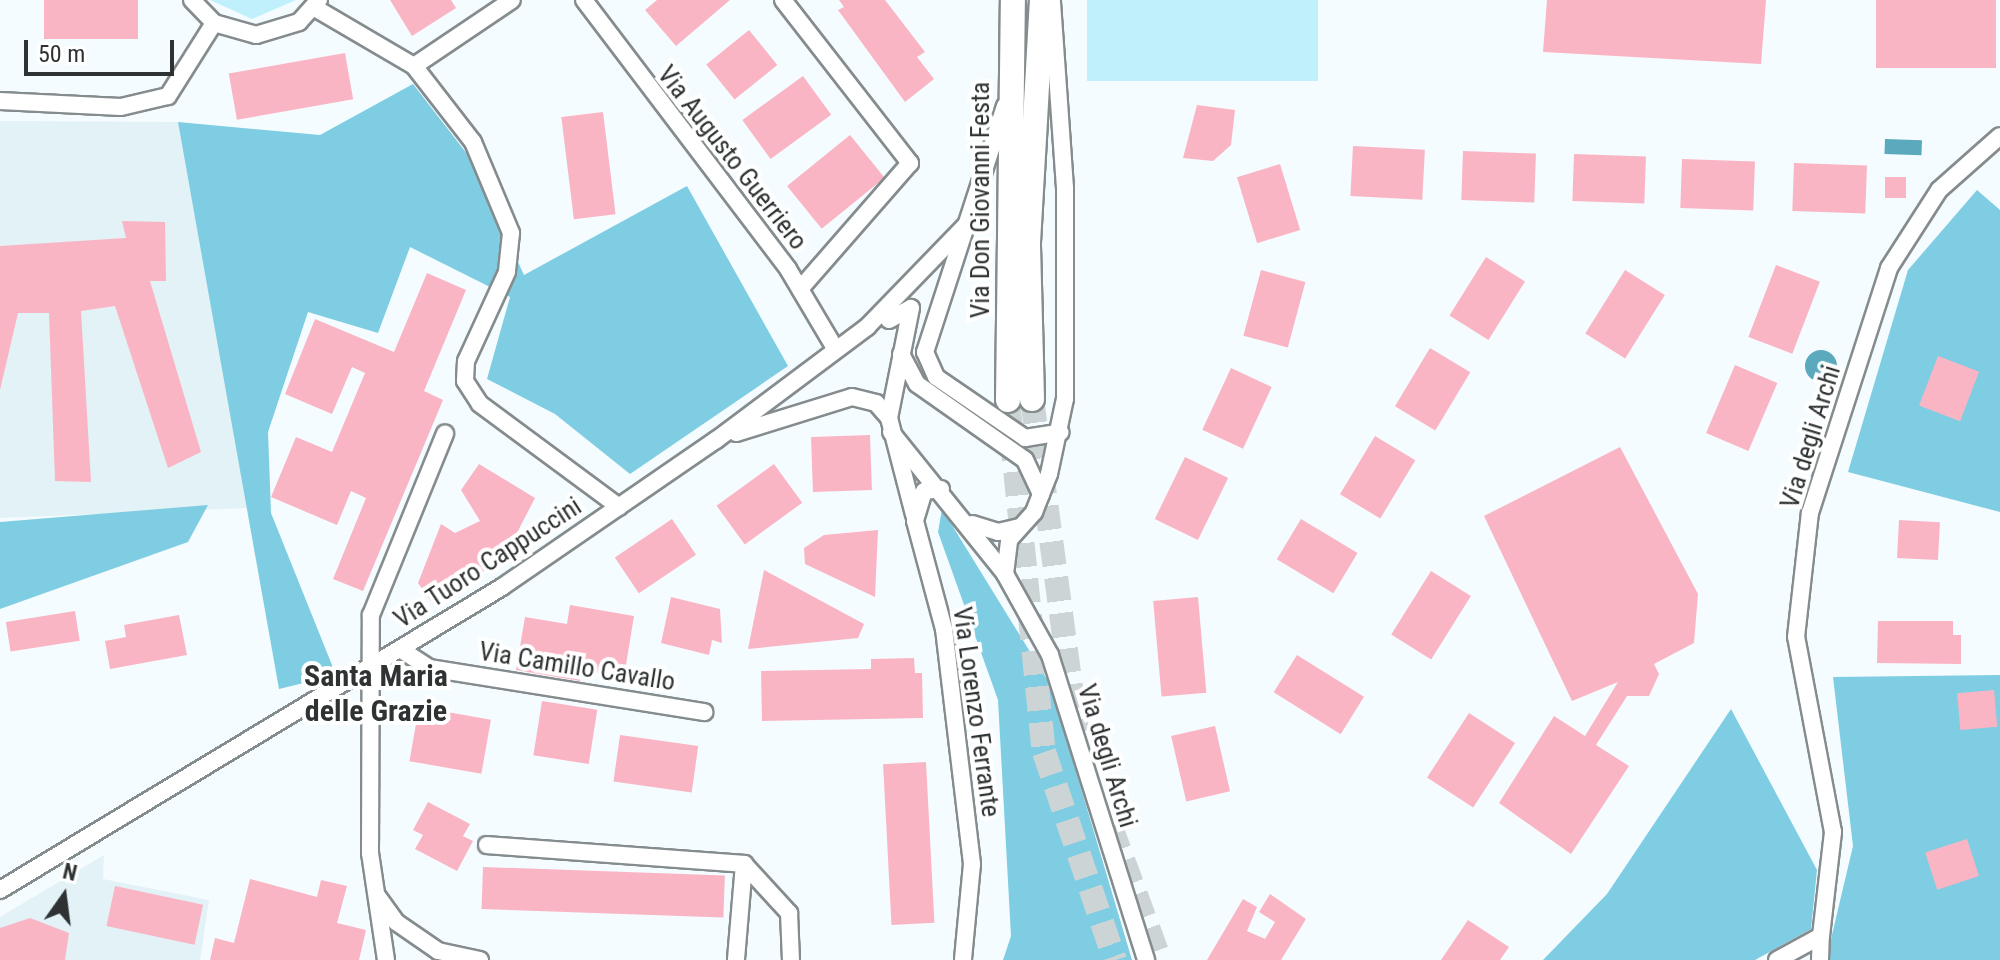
<!DOCTYPE html>
<style>
body{margin:0}
#map{position:relative;width:2000px;height:960px;overflow:hidden;background:#f5fcff;font-family:"Roboto Condensed",sans-serif}
div>[style]{position:absolute}
[style*='--x']{left:calc(var(--x)*1px);top:calc(var(--y)*1px);width:calc(var(--w)*1px);rotate:calc(var(--a)*1deg)}
.built>*{inset:0;background:#e2f2f7}
.green>*{inset:0;background:#c1f0fd;transform-origin:0 0}
.forest>*{inset:0;background:#7fcde2}
.water>*{inset:0;background:#5aa9bd;transform-origin:0 0}
.round{border-radius:50%}
.building>*{inset:0;background:#fab5c4;transform-origin:0 0}
.secondary-tunnel>*{height:24px;margin-top:-12px;transform-origin:0;background:repeating-linear-gradient(90deg,#cdd4d6 0 24px,transparent 0 36px)}
.roads{filter:drop-shadow(2px 0 #858c8e) drop-shadow(-2px 0 #858c8e) drop-shadow(0 2px #858c8e) drop-shadow(0 -2px #858c8e)}
.street>*{height:16px;margin:-8px;padding:0 8px;transform-origin:8px;border-radius:8px;background:#fff}
.secondary>*{height:24px;margin:-12px;padding:0 12px;transform-origin:12px;border-radius:12px;background:#fff}
span{translate:-50% -50%;white-space:nowrap;text-align:center;line-height:1.15;-webkit-text-stroke:8px #fff;paint-order:stroke}
.street-label{font-size:26px;color:#2f3233}
.quarter-label{font-size:30px;color:#2f3233;font-weight:700}
.north{position:absolute;left:24px;top:856px;width:80px;height:80px;-webkit-text-stroke:6px #fff;paint-order:stroke;rotate:14deg;font-size:22px;font-weight:700;line-height:32px;text-align:center;color:#2f3233}
.north::after{content:'';display:block;margin:auto;width:28px;height:36px;background:#2f3233;clip-path:polygon(50% 0,100% 100%,50% 72%,0 100%)}
.scale{position:absolute;left:24px;top:40px;width:150px;height:36px;box-sizing:border-box;border:4px solid #2f3233;border-top:0;padding-left:10px;font-size:24px;line-height:28px;white-space:nowrap;color:#2f3233;-webkit-text-stroke:6px #fff;paint-order:stroke}
</style>
<div id="map">
<div class="built">
<i style="clip-path:polygon(0 121px,178px 122px,249px 508px,0 518px)"></i>
<i style="clip-path:polygon(104px 855px,103px 879px,209px 900px,200px 960px,0 960px,0 917px)"></i>
</div>
<div class="green">
<i style="clip-path:polygon(210px 0,296px 0,252px 19px)"></i>
<i style="left:1087px;top:0;width:231px;height:81px"></i>
</div>
<div class="forest">
<i style="clip-path:polygon(413px 84px,471px 159px,524px 275px,687px 186px,788px 366px,630px 474px,555px 414px,487px 379px,510px 297px,410px 247px,378px 333px,308px 312px,268px 432px,271px 513px,336px 675px,279px 689px,178px 122px,320px 135px)"></i>
<i style="clip-path:polygon(1977px 190px,2000px 210px,2000px 512px,1848px 472px,1908px 270px)"></i>
<i style="clip-path:polygon(208px 505px,188px 542px,0 609px,0 522px)"></i>
<i style="clip-path:polygon(942px 509px,1050px 684px,1132px 960px,1003px 960px,1011px 936px,998px 700px,938px 532px)"></i>
<i style="clip-path:polygon(2000px 675px,2000px 960px,1826px 960px,1853px 846px,1833px 677px)"></i>
<i style="clip-path:polygon(1731px 709px,1817px 870px,1811px 929px,1755px 960px,1543px 960px,1607px 894px)"></i>
</div>
<div class="water">
<i style="left:1885px;top:139px;width:37px;height:15px;rotate:2deg"></i>
<i class="round" style="left:1805px;top:350px;width:32px;height:32px"></i>
</div>
<div class="building">
<i style="left:44px;top:0;width:94px;height:39px"></i>
<i style="clip-path:polygon(390px 0,451px 0,456px 8px,412px 36px)"></i>
<i style="clip-path:polygon(657px 0,730px 0,676px 46px,645px 10px)"></i>
<i style="clip-path:polygon(839px 0,885px 0,925px 52px,917px 57px,934px 79px,905px 102px,838px 10px,844px 7px)"></i>
<i style="clip-path:polygon(1547px 0,1766px 0,1761px 64px,1543px 52px)"></i>
<i style="left:1876px;top:0;width:120px;height:68px"></i>
<i style="left:749px;top:30px;width:45px;height:55px;rotate:51deg"></i>
<i style="left:345px;top:53px;width:47px;height:118px;rotate:80deg"></i>
<i style="left:803px;top:76px;width:48px;height:75px;rotate:54deg"></i>
<i style="clip-path:polygon(1197px 105px,1235px 110px,1231px 145px,1213px 161px,1183px 158px)"></i>
<i style="left:603px;top:112px;width:103px;height:42px;rotate:83deg"></i>
<i style="left:850px;top:135px;width:55px;height:81px;rotate:51deg"></i>
<i style="left:1353px;top:146px;width:72px;height:50px;rotate:3deg"></i>
<i style="left:1463px;top:151px;width:73px;height:49px;rotate:2deg"></i>
<i style="left:1574px;top:154px;width:72px;height:47px;rotate:2deg"></i>
<i style="left:1682px;top:159px;width:73px;height:49px;rotate:2deg"></i>
<i style="left:1794px;top:163px;width:73px;height:48px;rotate:2deg"></i>
<i style="left:1280px;top:164px;width:69px;height:45px;rotate:73deg"></i>
<i style="left:1885px;top:177px;width:21px;height:21px"></i>
<i style="clip-path:polygon(122px 221px,165px 222px,166px 281px,150px 281px,201px 452px,168px 468px,115px 306px,81px 311px,91px 482px,55px 481px,49px 313px,18px 313px,0 390px,0 246px,126px 238px)"></i>
<i style="left:1486px;top:257px;width:46px;height:69px;rotate:32deg"></i>
<i style="left:1776px;top:265px;width:47px;height:77px;rotate:21deg"></i>
<i style="left:1261px;top:270px;width:46px;height:68px;rotate:15deg"></i>
<i style="left:1625px;top:270px;width:47px;height:75px;rotate:32deg"></i>
<i style="clip-path:polygon(427px 273px,466px 290px,424px 391px,443px 400px,363px 591px,333px 579px,366px 498px,351px 491px,337px 525px,271px 497px,296px 437px,332px 452px,365px 373px,352px 367px,332px 414px,285px 394px,315px 319px,394px 352px)"></i>
<i style="left:1430px;top:348px;width:47px;height:68px;rotate:31deg"></i>
<i style="left:1938px;top:356px;width:44px;height:53px;rotate:21deg"></i>
<i style="left:1735px;top:365px;width:46px;height:74px;rotate:23deg"></i>
<i style="left:1231px;top:368px;width:45px;height:68px;rotate:25deg"></i>
<i style="left:870px;top:435px;width:55px;height:59px;rotate:88deg"></i>
<i style="left:1375px;top:436px;width:47px;height:68px;rotate:31deg"></i>
<i style="clip-path:polygon(1620px 447px,1698px 594px,1694px 643px,1654px 664px,1659px 674px,1649px 696px,1627px 696px,1596px 745px,1629px 766px,1571px 854px,1499px 803px,1554px 716px,1585px 736px,1618px 682px,1572px 701px,1484px 516px)"></i>
<i style="left:1185px;top:457px;width:48px;height:69px;rotate:26deg"></i>
<i style="clip-path:polygon(479px 464px,535px 498px,504px 558px,433px 604px,418px 583px,441px 524px,455px 533px,480px 521px,461px 490px)"></i>
<i style="left:774px;top:464px;width:48px;height:71px;rotate:54deg"></i>
<i style="left:672px;top:519px;width:43px;height:69px;rotate:56deg"></i>
<i style="left:1301px;top:519px;width:66px;height:47px;rotate:31deg"></i>
<i style="left:1899px;top:520px;width:41px;height:38px;rotate:3deg"></i>
<i style="clip-path:polygon(878px 530px,875px 597px,805px 564px,804px 548px,824px 535px)"></i>
<i style="clip-path:polygon(764px 570px,864px 624px,858px 638px,748px 649px)"></i>
<i style="left:1431px;top:571px;width:47px;height:75px;rotate:32deg"></i>
<i style="clip-path:polygon(671px 597px,720px 609px,722px 643px,712px 640px,709px 655px,661px 643px)"></i>
<i style="left:1198px;top:597px;width:96px;height:45px;rotate:85deg"></i>
<i style="clip-path:polygon(570px 605px,634px 616px,624px 677px,582px 670px,580px 681px,516px 670px,525px 617px,567px 624px)"></i>
<i style="left:75px;top:611px;width:30px;height:70px;rotate:81deg"></i>
<i style="clip-path:polygon(179px 615px,187px 655px,110px 669px,105px 641px,126px 637px,124px 625px)"></i>
<i style="clip-path:polygon(1878px 621px,1953px 621px,1953px 635px,1961px 635px,1961px 664px,1877px 663px)"></i>
<i style="left:1297px;top:655px;width:79px;height:44px;rotate:32deg"></i>
<i style="clip-path:polygon(914px 658px,915px 673px,922px 673px,923px 718px,762px 721px,761px 671px,871px 669px,871px 659px)"></i>
<i style="left:1994px;top:690px;width:37px;height:37px;rotate:85deg"></i>
<i style="left:542px;top:701px;width:56px;height:55px;rotate:9deg"></i>
<i style="left:419px;top:707px;width:73px;height:55px;rotate:10deg"></i>
<i style="left:1469px;top:713px;width:55px;height:77px;rotate:33deg"></i>
<i style="left:1215px;top:726px;width:67px;height:45px;rotate:77deg"></i>
<i style="left:620px;top:735px;width:79px;height:47px;rotate:8deg"></i>
<i style="left:926px;top:762px;width:161px;height:43px;rotate:87deg"></i>
<i style="clip-path:polygon(428px 802px,470px 824px,463px 836px,473px 841px,457px 871px,415px 849px,423px 835px,413px 830px)"></i>
<i style="left:1967px;top:839px;width:39px;height:44px;rotate:72deg"></i>
<i style="left:483px;top:867px;width:242px;height:42px;rotate:2deg"></i>
<i style="clip-path:polygon(250px 879px,317px 897px,321px 880px,347px 886px,337px 923px,366px 930px,359px 960px,210px 960px,215px 938px,234px 943px)"></i>
<i style="left:115px;top:886px;width:90px;height:41px;rotate:12deg"></i>
<i style="clip-path:polygon(1270px 894px,1306px 919px,1281px 960px,1207px 960px,1243px 899px,1257px 907px,1247px 931px,1265px 939px,1275px 922px,1259px 912px)"></i>
<i style="clip-path:polygon(30px 918px,69px 933px,65px 960px,0 960px,0 928px)"></i>
<i style="clip-path:polygon(1468px 920px,1509px 947px,1500px 960px,1441px 960px)"></i>
</div>
<div class="secondary-tunnel">
<i style="--x:1032;--y:399;--w:336;--a:82.3"></i>
<i style="--x:1008;--y:400;--w:354;--a:84.2"></i>
<i style="--x:1044;--y:752;--w:220;--a:71.2"></i>
<i style="--x:1111;--y:827;--w:142;--a:69.8"></i>
</div>
<div class="roads">
<div class="street">
<i style="--x:192;--y:0;--w:32;--a:46"></i>
<i style="--x:214;--y:23;--w:44;--a:15.9"></i>
<i style="--x:256;--y:35;--w:45;--a:-16.8"></i>
<i style="--x:299;--y:22;--w:30;--a:-48"></i>
<i style="--x:584;--y:0;--w:338;--a:52.8"></i>
<i style="--x:788;--y:269;--w:94;--a:59.3"></i>
<i style="--x:783;--y:0;--w:207;--a:52.1"></i>
<i style="--x:910;--y:163;--w:167;--a:131.1"></i>
<i style="--x:315;--y:8;--w:115;--a:30.4"></i>
<i style="--x:414;--y:66;--w:118;--a:-34"></i>
<i style="--x:414;--y:66;--w:96;--a:52.2"></i>
<i style="--x:473;--y:142;--w:99;--a:67.3"></i>
<i style="--x:511;--y:233;--w:39;--a:96"></i>
<i style="--x:507;--y:272;--w:98;--a:114.7"></i>
<i style="--x:466;--y:361;--w:20;--a:93"></i>
<i style="--x:465;--y:381;--w:27;--a:57"></i>
<i style="--x:480;--y:404;--w:173;--a:36.5"></i>
<i style="--x:0;--y:101;--w:121;--a:2.8"></i>
<i style="--x:121;--y:107;--w:48;--a:-13.2"></i>
<i style="--x:168;--y:96;--w:86;--a:-57.8"></i>
<i style="--x:1005;--y:106;--w:259;--a:108"></i>
<i style="--x:925;--y:352;--w:27;--a:66"></i>
<i style="--x:936;--y:377;--w:108;--a:34.4"></i>
<i style="--x:1025;--y:438;--w:36;--a:-9"></i>
<i style="--x:889;--y:320;--w:25;--a:-29"></i>
<i style="--x:911;--y:308;--w:112;--a:101.3"></i>
<i style="--x:889;--y:418;--w:100;--a:75.5"></i>
<i style="--x:901;--y:354;--w:34;--a:62"></i>
<i style="--x:917;--y:384;--w:132;--a:35.1"></i>
<i style="--x:1025;--y:460;--w:38;--a:65"></i>
<i style="--x:891;--y:432;--w:182;--a:51.2"></i>
<i style="--x:1005;--y:574;--w:34;--a:-83"></i>
<i style="--x:1009;--y:540;--w:38;--a:-48"></i>
<i style="--x:1034;--y:512;--w:41;--a:-68.5"></i>
<i style="--x:1049;--y:474;--w:77;--a:-78"></i>
<i style="--x:1065;--y:399;--w:211;--a:-90"></i>
<i style="--x:1065;--y:188;--w:188;--a:-94"></i>
<i style="--x:736;--y:433;--w:121;--a:-17.2"></i>
<i style="--x:852;--y:397;--w:25;--a:14"></i>
<i style="--x:876;--y:403;--w:20;--a:49"></i>
<i style="--x:941;--y:489;--w:17;--a:173"></i>
<i style="--x:924;--y:491;--w:31;--a:107"></i>
<i style="--x:915;--y:521;--w:112;--a:75"></i>
<i style="--x:944;--y:629;--w:237;--a:83.2"></i>
<i style="--x:972;--y:864;--w:96;--a:95.4"></i>
<i style="--x:972;--y:524;--w:27;--a:17"></i>
<i style="--x:998;--y:532;--w:22;--a:-13"></i>
<i style="--x:1005;--y:574;--w:93;--a:60.9"></i>
<i style="--x:1050;--y:655;--w:320;--a:72.5"></i>
<i style="--x:400;--y:649;--w:35;--a:33"></i>
<i style="--x:429;--y:668;--w:279;--a:9.1"></i>
<i style="--x:487;--y:845;--w:258;--a:4.2"></i>
<i style="--x:744;--y:864;--w:96;--a:94.8"></i>
<i style="--x:744;--y:864;--w:67;--a:47.4"></i>
<i style="--x:789;--y:913;--w:47;--a:87.6"></i>
<i style="--x:0;--y:890;--w:586;--a:-31.11"></i>
<i style="--x:502;--y:587;--w:260;--a:-34.5"></i>
<i style="--x:716;--y:440;--w:189;--a:-36.8"></i>
<i style="--x:867;--y:327;--w:141;--a:-45.9"></i>
<i style="--x:378;--y:897;--w:31;--a:54"></i>
<i style="--x:396;--y:922;--w:51;--a:34.6"></i>
<i style="--x:438;--y:951;--w:43;--a:12.1"></i>
<i style="--x:386;--y:960;--w:108;--a:-98.5"></i>
<i style="--x:370;--y:853;--w:238;--a:-89.8"></i>
<i style="--x:371;--y:615;--w:196;--a:-67.8"></i>
<i style="--x:1777;--y:960;--w:50;--a:-28.6"></i>
<i style="--x:1821;--y:936;--w:105;--a:-83.4"></i>
<i style="--x:1833;--y:832;--w:198;--a:-100.7"></i>
<i style="--x:1796;--y:637;--w:125;--a:-83.6"></i>
<i style="--x:1810;--y:513;--w:257;--a:-72.1"></i>
<i style="--x:1889;--y:268;--w:93;--a:-57.3"></i>
<i style="--x:1939;--y:190;--w:81;--a:-41.5"></i>
<i style="--x:1820;--y:960;--w:24;--a:-88"></i>
</div>
<div class="secondary">
<i style="--x:1032;--y:399;--w:157;--a:-91.5"></i>
<i style="--x:1028;--y:242;--w:242;--a:-86.7"></i>
<i style="--x:1008;--y:400;--w:400;--a:-89.3"></i>
</div>
</div>
<div class="street-label">
<span style="left:732px;top:158px;rotate:52deg">Via Augusto Guerriero</span>
<span style="left:981px;top:200px;rotate:-90deg">Via Don Giovanni Festa</span>
<span style="left:1811px;top:437px;rotate:-73deg">Via degli Archi</span>
<span style="left:488px;top:563px;rotate:-33deg">Via Tuoro Cappuccini</span>
<span style="left:577px;top:667px;rotate:9deg">Via Camillo Cavallo</span>
<span style="left:976px;top:712px;rotate:82deg">Via Lorenzo Ferrante</span>
<span style="left:1107px;top:756px;rotate:73deg">Via degli Archi</span>
</div>
<div class="quarter-label">
<span style="left:376px;top:693px">Santa Maria<br>delle Grazie</span>
</div>
<div class="north">N</div>
<div class="scale">50 m</div>
</div>
